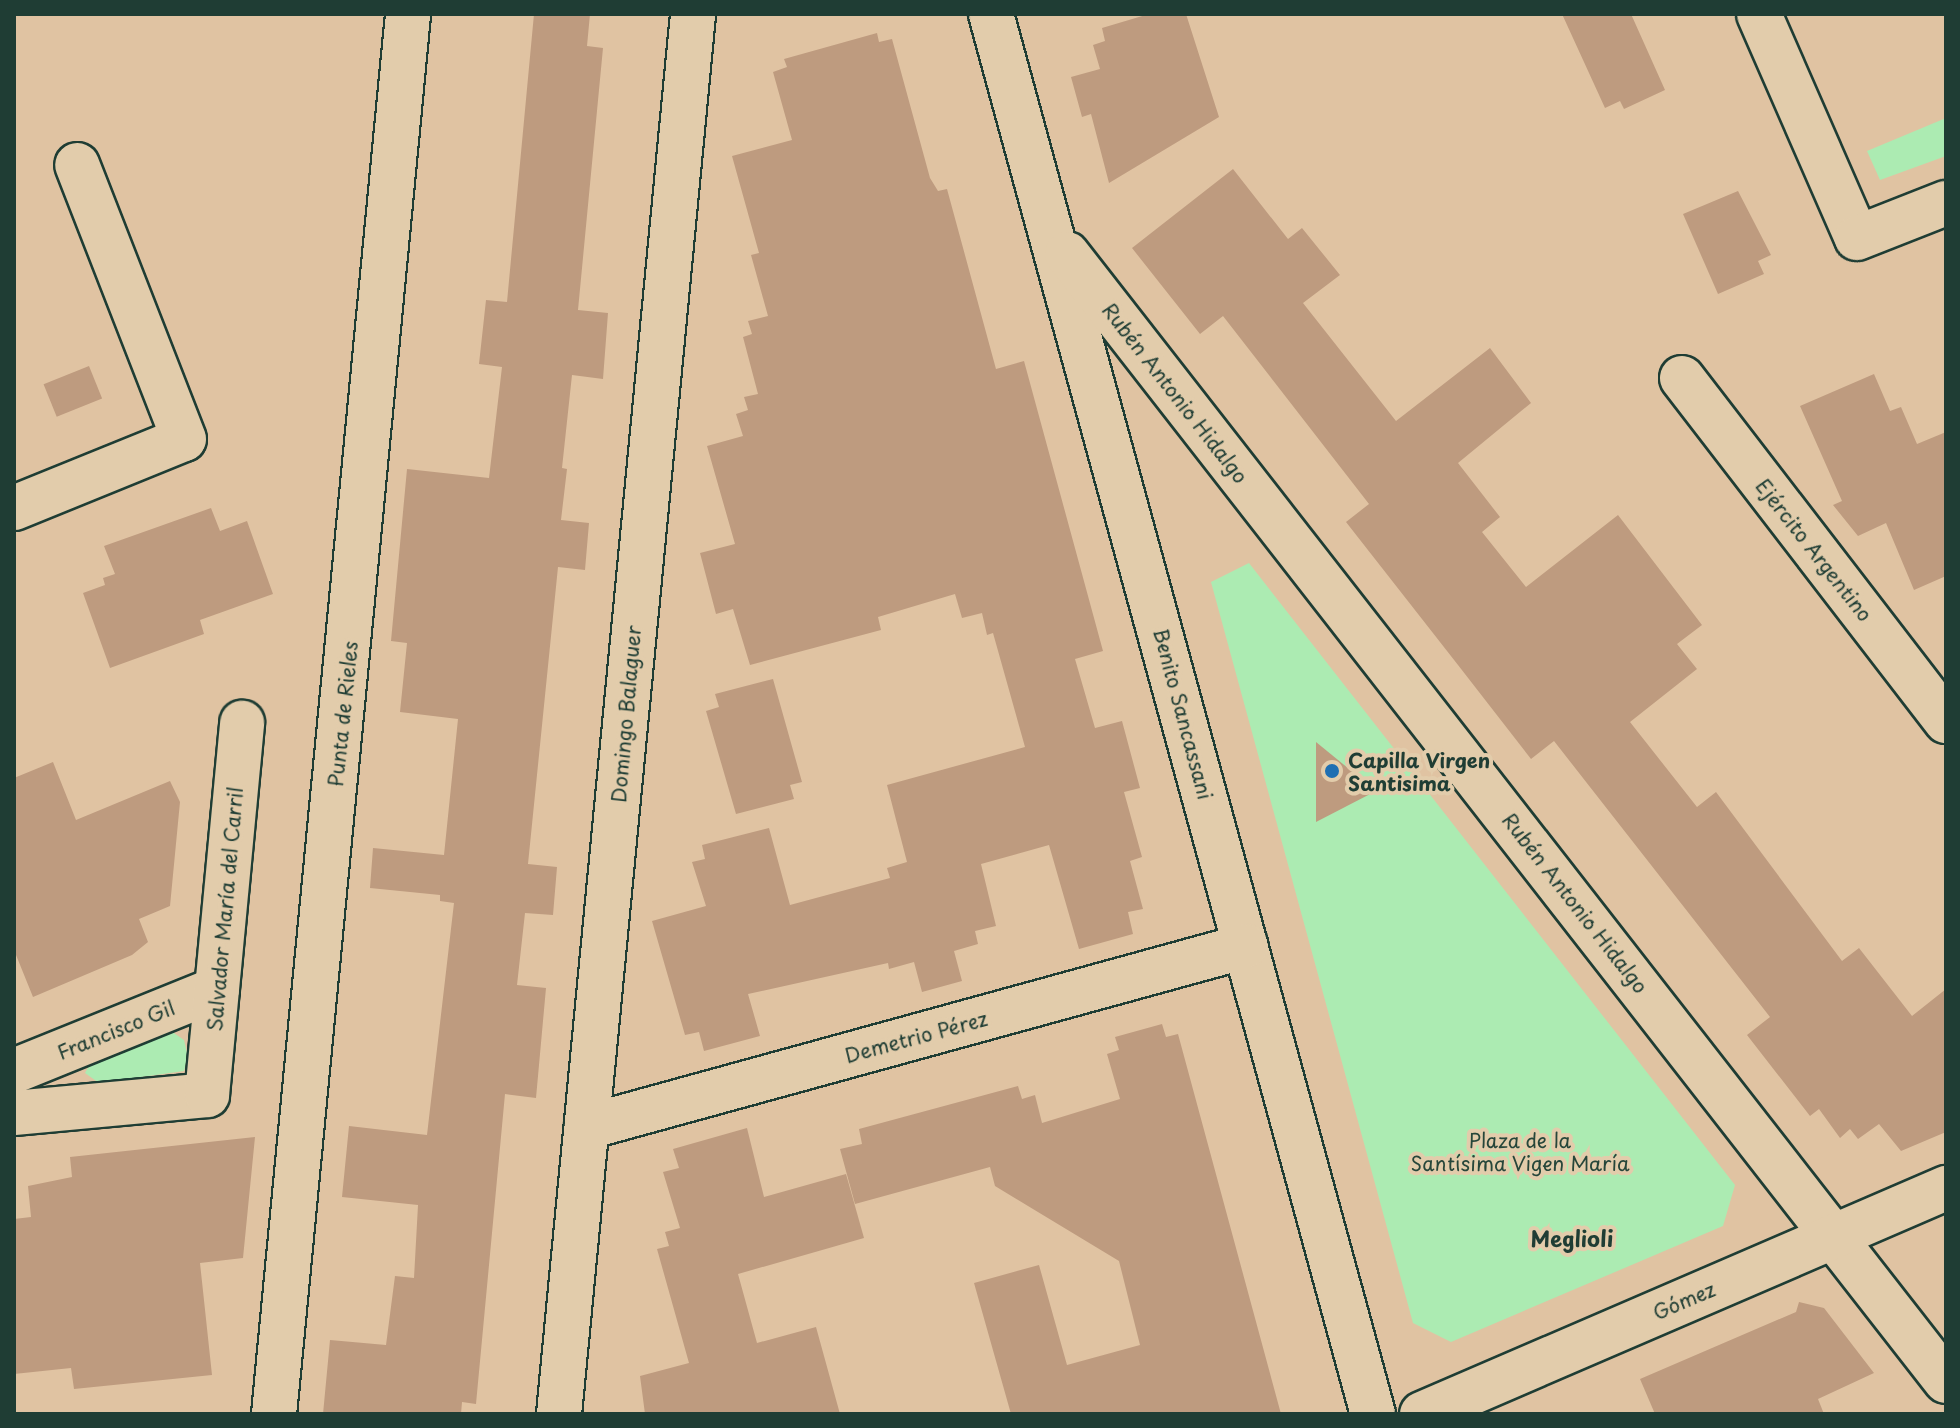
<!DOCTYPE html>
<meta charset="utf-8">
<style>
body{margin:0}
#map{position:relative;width:1960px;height:1428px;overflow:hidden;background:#e0c3a2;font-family:"Playpen Sans",sans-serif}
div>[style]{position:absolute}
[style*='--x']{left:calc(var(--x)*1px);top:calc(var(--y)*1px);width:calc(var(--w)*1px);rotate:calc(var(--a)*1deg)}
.green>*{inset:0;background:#acebb2}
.building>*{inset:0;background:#be9b7f;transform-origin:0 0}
.roads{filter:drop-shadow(2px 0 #1f3d34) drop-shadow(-2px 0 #1f3d34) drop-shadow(0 2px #1f3d34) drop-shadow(0 -2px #1f3d34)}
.minor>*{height:44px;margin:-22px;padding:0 22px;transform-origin:22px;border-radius:22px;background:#e2ccab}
.dots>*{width:22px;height:22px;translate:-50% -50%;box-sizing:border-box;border:4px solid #e2ccab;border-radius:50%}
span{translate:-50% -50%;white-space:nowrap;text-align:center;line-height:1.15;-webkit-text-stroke:8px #e2ccab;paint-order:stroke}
.street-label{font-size:20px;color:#1f3d34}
.poi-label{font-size:20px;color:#1f3d34;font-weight:700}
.left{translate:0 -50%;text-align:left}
.park-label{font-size:20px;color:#26463a}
.neighbourhood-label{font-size:22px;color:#1f3d34;font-weight:700}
.frame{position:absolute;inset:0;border:16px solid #1f3d34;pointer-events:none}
</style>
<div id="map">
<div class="green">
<i style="clip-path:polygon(1946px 118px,1946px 156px,1880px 180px,1867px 151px)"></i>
<i style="clip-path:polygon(1249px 563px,1735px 1185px,1723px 1226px,1451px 1342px,1413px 1323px,1211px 582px)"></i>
<i style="clip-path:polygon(171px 1031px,184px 1040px,188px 1057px,184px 1071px,99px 1083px,85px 1073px,91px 1062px)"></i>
</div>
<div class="building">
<i style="clip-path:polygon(534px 14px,590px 14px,587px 46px,603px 48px,578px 310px,608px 313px,603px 379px,572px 375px,562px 468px,567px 469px,561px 520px,589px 523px,585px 570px,558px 567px,528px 864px,557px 867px,553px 915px,525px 913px,517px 985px,546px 988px,536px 1098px,505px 1094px,476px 1404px,462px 1402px,461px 1414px,323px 1414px,330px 1340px,386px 1345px,395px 1276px,414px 1278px,418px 1205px,342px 1197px,349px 1126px,427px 1135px,454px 903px,440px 901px,440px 895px,370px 888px,373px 848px,444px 855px,458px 719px,400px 712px,407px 643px,391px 641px,407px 469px,489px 478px,502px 367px,479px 364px,486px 300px,507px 302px)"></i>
<i style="clip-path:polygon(1149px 14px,1186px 14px,1219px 117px,1109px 183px,1091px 114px,1082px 117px,1071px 77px,1100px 69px,1093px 45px,1105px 41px,1102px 28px)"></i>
<i style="clip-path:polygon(1562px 14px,1631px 14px,1665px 90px,1624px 109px,1620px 101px,1605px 108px)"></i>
<i style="clip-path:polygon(877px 33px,879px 42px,892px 39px,930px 178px,938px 191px,947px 189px,996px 369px,1024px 361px,1103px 651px,1075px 659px,1095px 728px,1122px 721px,1140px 788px,1124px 792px,1142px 857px,1130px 861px,1143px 909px,1128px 912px,1133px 934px,1079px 949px,1049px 845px,981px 864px,996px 926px,975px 931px,978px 944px,954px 951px,962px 981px,922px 992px,914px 962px,889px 969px,888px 963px,748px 994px,760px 1036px,704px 1051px,699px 1032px,685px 1035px,652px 921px,706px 906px,692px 862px,705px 859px,702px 845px,769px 828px,790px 905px,890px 878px,887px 868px,907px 862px,887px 785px,1025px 747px,993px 633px,987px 635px,982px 613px,962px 618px,955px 594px,878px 617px,881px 630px,750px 665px,733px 609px,716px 614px,700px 553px,735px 544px,707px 446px,743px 436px,736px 414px,748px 410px,744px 397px,758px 394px,743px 337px,752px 334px,748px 321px,768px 316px,751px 255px,759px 253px,732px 156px,792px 140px,773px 72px,787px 67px,784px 59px)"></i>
<i style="clip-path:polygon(1233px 169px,1288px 239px,1302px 228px,1340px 275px,1303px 303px,1396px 421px,1490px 348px,1531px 403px,1458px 463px,1500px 517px,1482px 532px,1526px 587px,1618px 515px,1702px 625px,1677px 644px,1697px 669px,1630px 722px,1697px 807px,1716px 792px,1842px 961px,1859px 948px,1912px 1016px,1946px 989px,1946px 1132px,1901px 1151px,1879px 1124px,1858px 1139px,1850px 1129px,1840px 1138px,1819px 1109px,1810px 1116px,1747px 1035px,1770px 1017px,1554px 741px,1531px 759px,1458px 665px,1346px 522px,1369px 504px,1223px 316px,1200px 334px,1132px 248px)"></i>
<i style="clip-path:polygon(1738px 191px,1771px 255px,1758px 261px,1764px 274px,1718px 294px,1683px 214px)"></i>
<i style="left:89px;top:366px;width:35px;height:49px;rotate:68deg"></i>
<i style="clip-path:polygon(1874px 374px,1890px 411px,1901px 407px,1917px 444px,1946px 432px,1946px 576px,1914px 590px,1886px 523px,1858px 536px,1833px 505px,1842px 501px,1800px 406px)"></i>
<i style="clip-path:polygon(211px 508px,220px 531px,247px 521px,273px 594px,200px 620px,204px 634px,110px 668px,83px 593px,105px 585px,103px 578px,115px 574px,104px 546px)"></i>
<i style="clip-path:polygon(773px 679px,802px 782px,790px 785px,794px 799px,736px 814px,706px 711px,719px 707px,715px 694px)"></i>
<i style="clip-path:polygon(1316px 742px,1376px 791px,1316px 822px)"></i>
<i style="clip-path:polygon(53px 762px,76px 820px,170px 781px,180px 802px,170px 906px,139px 919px,148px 942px,132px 955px,33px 997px,14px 950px,14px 778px)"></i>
<i style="clip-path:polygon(1162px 1024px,1166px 1037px,1178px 1034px,1281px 1414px,1011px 1414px,974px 1283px,1039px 1265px,1067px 1365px,1140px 1345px,1119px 1261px,995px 1186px,990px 1167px,855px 1204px,840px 1149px,862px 1144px,859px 1129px,1018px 1086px,1022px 1099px,1035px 1095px,1042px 1123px,1120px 1099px,1107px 1054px,1119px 1050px,1115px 1037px)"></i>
<i style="clip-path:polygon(747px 1128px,764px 1197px,846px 1174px,864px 1238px,738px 1274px,757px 1343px,816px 1327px,840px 1414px,645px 1414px,640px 1376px,689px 1363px,657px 1249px,669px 1246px,665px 1232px,680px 1228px,663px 1172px,679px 1168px,673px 1149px)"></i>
<i style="clip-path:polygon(255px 1137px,243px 1258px,200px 1263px,212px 1375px,74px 1389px,71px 1368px,14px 1374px,14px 1219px,31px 1217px,28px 1186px,72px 1177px,70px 1157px)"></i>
<i style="clip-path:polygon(1799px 1302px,1824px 1308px,1874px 1373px,1818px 1399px,1824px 1414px,1655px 1414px,1640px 1379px,1796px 1312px)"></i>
</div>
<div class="roads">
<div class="minor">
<i style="--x:991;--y:14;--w:1451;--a:74.74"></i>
<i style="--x:1759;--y:14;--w:244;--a:66.4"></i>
<i style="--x:1857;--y:238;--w:96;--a:-21.5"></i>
<i style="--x:1067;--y:254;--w:1429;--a:52.05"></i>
<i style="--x:1682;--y:378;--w:433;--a:52.4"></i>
<i style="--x:14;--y:508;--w:183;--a:-22.1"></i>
<i style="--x:184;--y:439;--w:294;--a:-111.3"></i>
<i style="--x:14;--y:1071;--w:219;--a:-22"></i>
<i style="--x:14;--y:1113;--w:194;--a:-5.3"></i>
<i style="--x:207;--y:1095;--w:374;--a:-84.6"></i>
<i style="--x:587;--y:1127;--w:683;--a:-15.36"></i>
<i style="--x:274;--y:1414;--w:1406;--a:-84.53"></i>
<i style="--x:559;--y:1414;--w:1406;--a:-84.53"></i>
<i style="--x:1422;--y:1414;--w:571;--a:-23.33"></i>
</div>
</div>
<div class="dots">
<i style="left:1332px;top:771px;background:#1f6fb2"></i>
</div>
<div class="street-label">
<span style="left:1175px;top:393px;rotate:52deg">Rubén Antonio Hidalgo</span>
<span style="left:1814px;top:550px;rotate:52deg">Ejército Argentino</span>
<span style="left:343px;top:714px;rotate:-84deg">Punta de Rieles</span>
<span style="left:626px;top:714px;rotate:-85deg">Domingo Balaguer</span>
<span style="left:1183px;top:714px;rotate:75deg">Benito Sancassani</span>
<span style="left:1575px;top:903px;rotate:52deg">Rubén Antonio Hidalgo</span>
<span style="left:225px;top:909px;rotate:-85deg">Salvador María del Carril</span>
<span style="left:116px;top:1030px;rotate:-22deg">Francisco Gil</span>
<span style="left:916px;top:1037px;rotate:-15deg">Demetrio Pérez</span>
<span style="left:1684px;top:1301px;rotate:-23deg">Gómez</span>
</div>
<div class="poi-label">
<span class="left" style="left:1348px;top:772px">Capilla Virgen<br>Santisima</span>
</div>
<div class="park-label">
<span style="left:1520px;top:1152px">Plaza de la<br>Santísima Vigen María</span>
</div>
<div class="neighbourhood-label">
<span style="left:1572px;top:1238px">Meglioli</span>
</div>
<div class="frame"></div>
</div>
